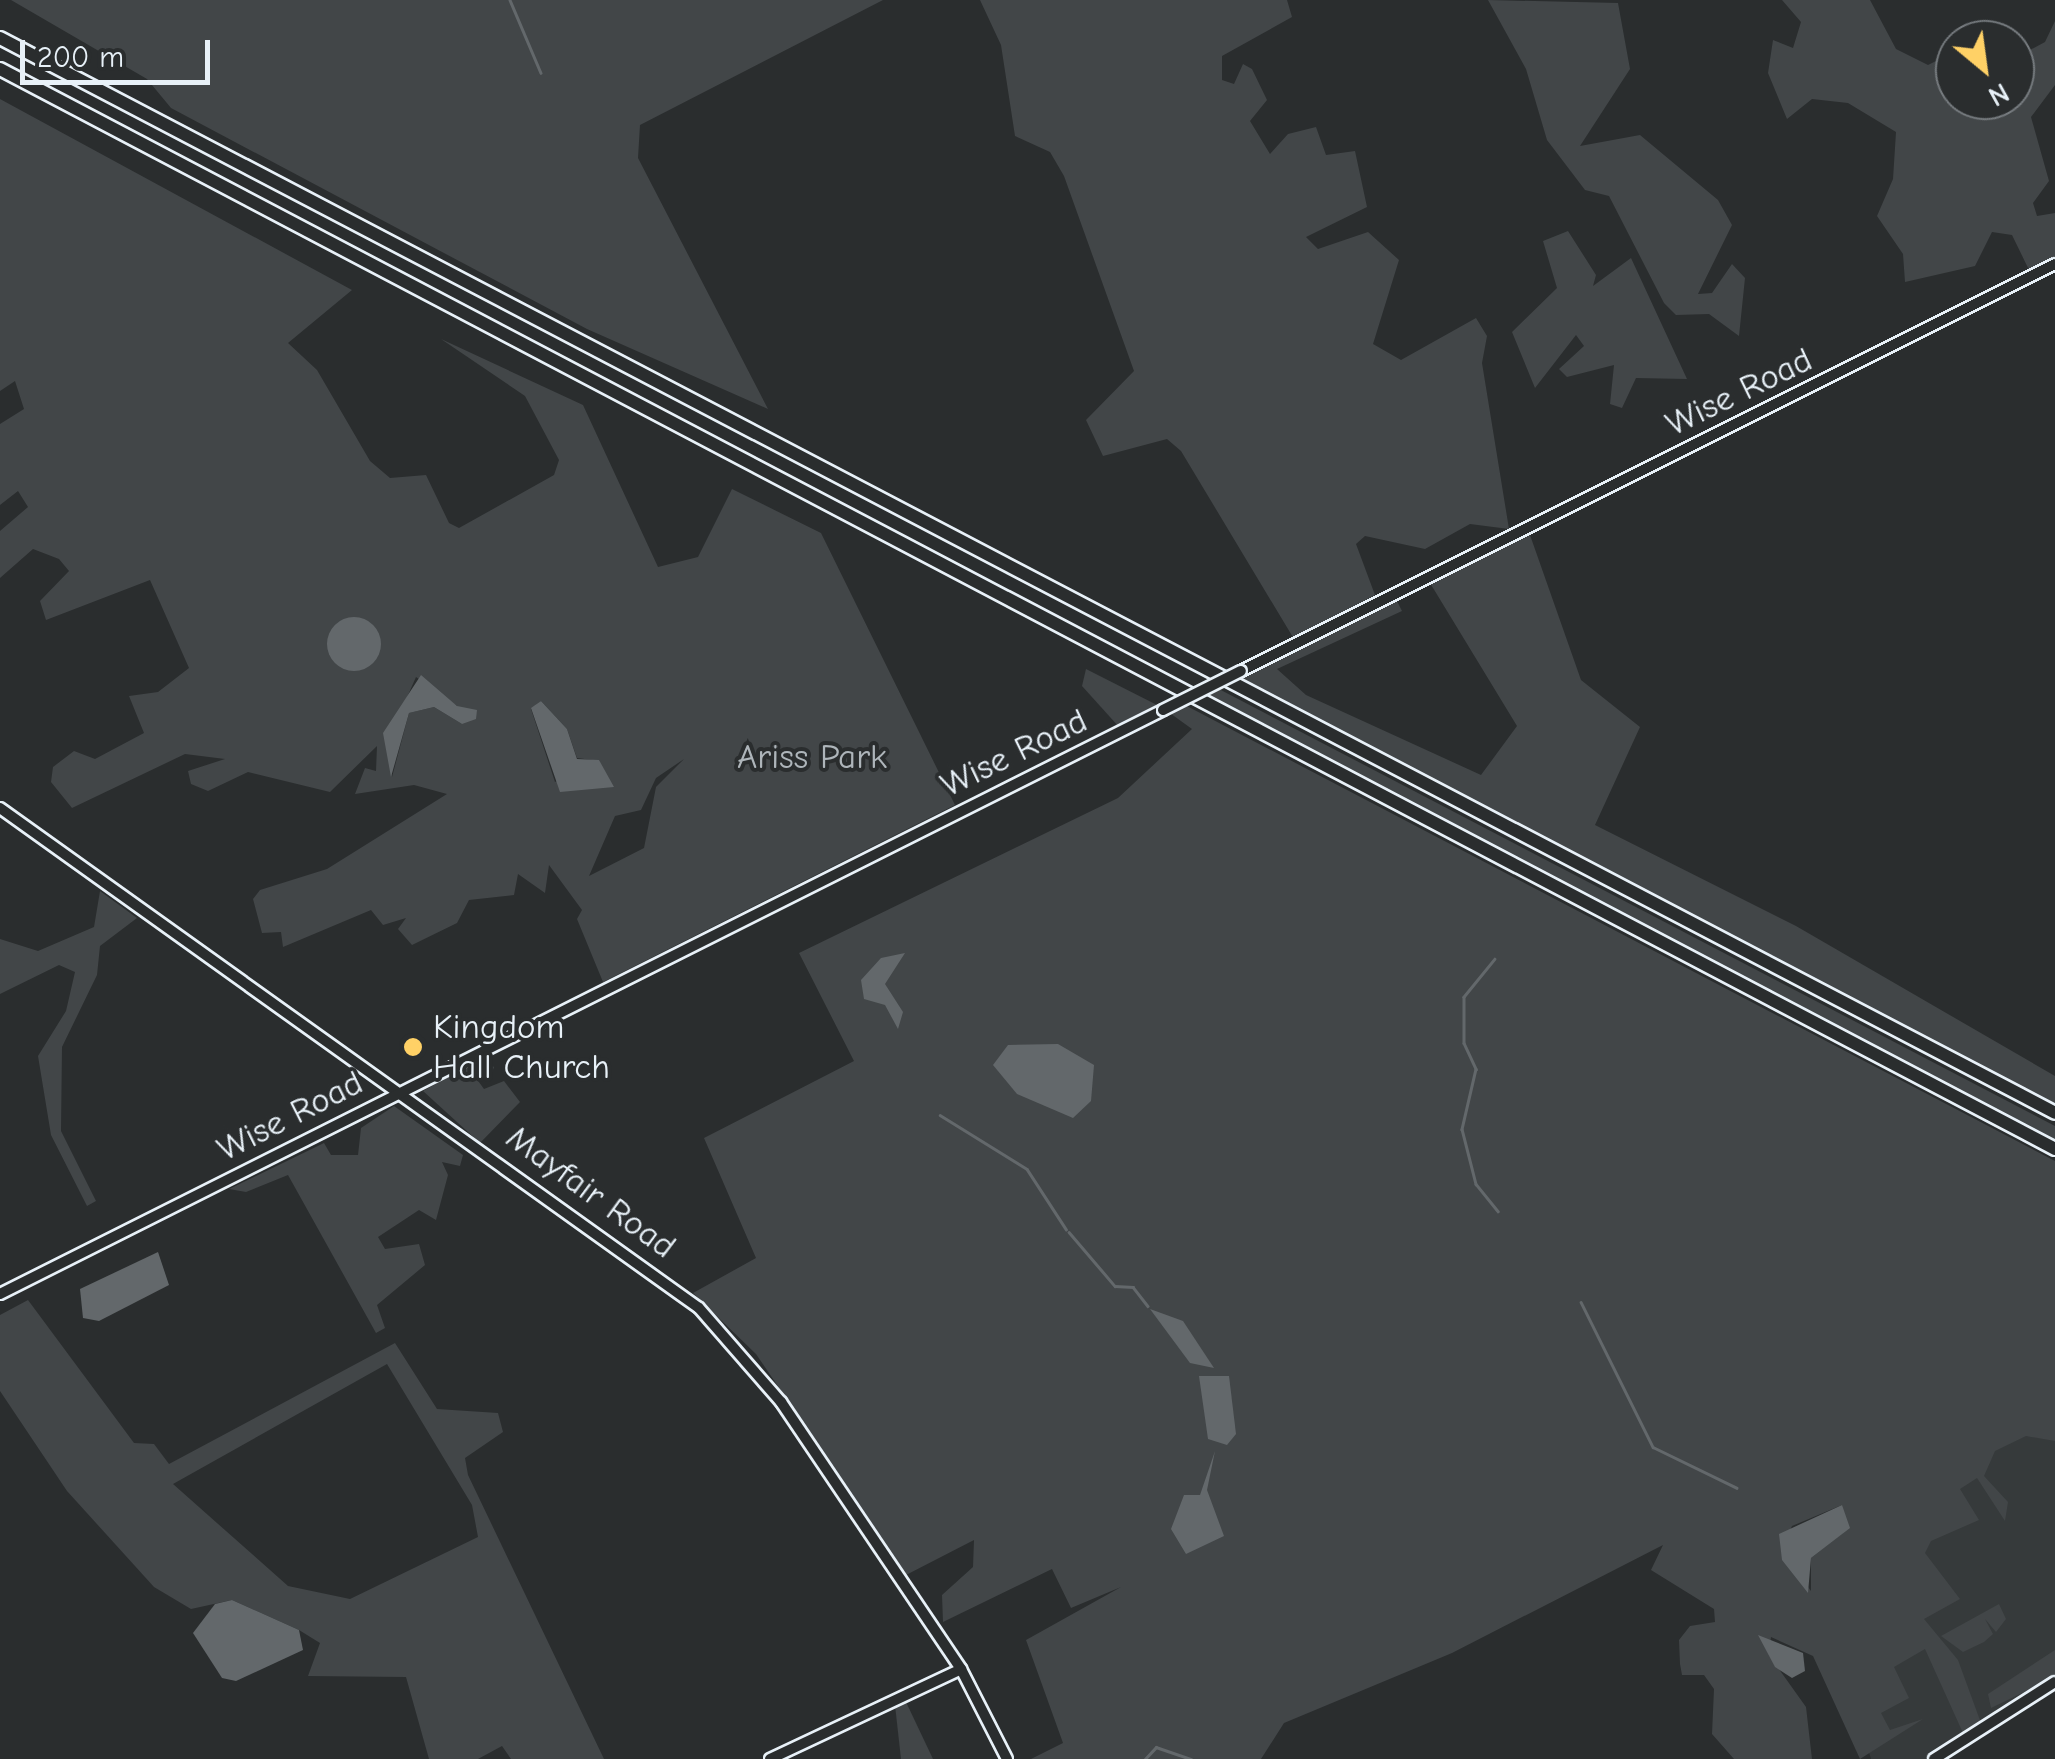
<!DOCTYPE html>
<style>
body{margin:0}
#map{position:relative;width:2055px;height:1759px;overflow:hidden;background:#2a2d2e;font-family:"Comic Neue",sans-serif}
div>[style]{position:absolute}
[style*='--x']{left:calc(var(--x)*1px);top:calc(var(--y)*1px);width:calc(var(--w)*1px);rotate:calc(var(--a)*1deg)}
.built>*{inset:0;background:#363a3b}
.green>*{inset:0;background:#424648}
.water>*{inset:0;background:#63686b}
.round{border-radius:50%}
.stream>*{height:2.5px;margin:-1.25px;padding:0 1.25px;transform-origin:1.25px;border-radius:1.25px;background:#63686b}
.roads{filter:drop-shadow(2px 0 #e8f1f8) drop-shadow(-2px 0 #e8f1f8) drop-shadow(0 2px #e8f1f8) drop-shadow(0 -2px #e8f1f8)}
.secondary>*{height:10px;margin:-5px;padding:0 5px;transform-origin:5px;border-radius:5px;background:#2a2d2e}
.highway>*{height:12px;margin:-6px;padding:0 6px;transform-origin:6px;border-radius:6px;background:#2a2d2e}
.bridges{filter:drop-shadow(2px 0 #e8f1f8) drop-shadow(-2px 0 #e8f1f8) drop-shadow(0 2px #e8f1f8) drop-shadow(0 -2px #e8f1f8)}
.secondary-bridge>*{height:10px;margin:-5px;padding:0 5px;transform-origin:5px;border-radius:5px;background:#2a2d2e}
.dots>*{width:28px;height:28px;translate:-50% -50%;box-sizing:border-box;border:5px solid #2a2d2e;border-radius:50%}
span{translate:-50% -50%;white-space:nowrap;text-align:center;line-height:1.15;-webkit-text-stroke:8px #2a2d2e;paint-order:stroke}
.street-label{font-size:35px;color:#e8f1f8}
.park-label{font-size:35px;color:#aeb5ba}
.poi-label{font-size:35px;color:#e8f1f8}
.left{translate:0 -50%;text-align:left}
.north{position:absolute;left:1935px;top:20px;width:100px;height:100px;box-sizing:border-box;background:#2a2d2e;border:2px solid #767b7f;border-radius:50%;rotate:151deg;font-size:28px;font-weight:700;line-height:40px;text-align:center;color:#e8f1f8}
.north::after{content:'';display:block;margin:auto;width:35px;height:45px;background:#ffd166;clip-path:polygon(50% 0,100% 100%,50% 72%,0 100%)}
.scale{position:absolute;left:20px;top:40px;width:190px;height:45px;box-sizing:border-box;border:5px solid #e8f1f8;border-top:0;padding-left:12px;font-size:30px;line-height:35px;white-space:nowrap;color:#e8f1f8;-webkit-text-stroke:8px #2a2d2e;paint-order:stroke}
</style>
<div id="map">
<div class="built">
<i style="clip-path:polygon(2055px 1351px,2055px 1677px,1926px 1759px,1871px 1759px,1819px 1590px,1883px 1557px)"></i>
</div>
<div class="green">
<i style="clip-path:polygon(11px 0,883px 0,640px 125px,638px 158px,768px 409px,587px 329px,171px 108px,147px 79px)"></i>
<i style="clip-path:polygon(980px 0,1287px 0,1292px 17px,1222px 56px,1222px 80px,1234px 84px,1243px 64px,1252px 69px,1267px 100px,1250px 121px,1270px 154px,1288px 134px,1316px 127px,1326px 155px,1355px 151px,1367px 207px,1306px 237px,1318px 249px,1368px 232px,1399px 260px,1373px 344px,1401px 360px,1476px 318px,1487px 336px,1482px 363px,1509px 529px,1470px 524px,1425px 549px,1365px 536px,1356px 544px,1375px 595px,1294px 639px,1181px 451px,1167px 439px,1103px 456px,1086px 420px,1134px 371px,1064px 176px,1050px 152px,1015px 136px,1001px 45px)"></i>
<i style="clip-path:polygon(1488px 0,1618px 3px,1630px 69px,1580px 146px,1640px 135px,1718px 200px,1732px 225px,1698px 294px,1712px 293px,1732px 264px,1745px 278px,1739px 336px,1709px 314px,1676px 315px,1664px 303px,1609px 196px,1585px 190px,1547px 140px,1526px 69px)"></i>
<i style="clip-path:polygon(1782px 0,1870px 0,1896px 49px,1928px 65px,1950px 54px,1946px 102px,2015px 100px,2015px 58px,2045px 42px,2055px 21px,2055px 85px,2031px 117px,2049px 181px,2033px 203px,2037px 216px,2055px 213px,2055px 260px,2030px 272px,2012px 235px,1992px 232px,1975px 266px,1905px 282px,1903px 254px,1877px 216px,1893px 179px,1896px 132px,1848px 103px,1812px 99px,1787px 119px,1768px 73px,1773px 40px,1793px 48px,1801px 22px)"></i>
<i style="clip-path:polygon(evenodd,0 99px,352px 290px,288px 343px,317px 370px,370px 461px,390px 478px,426px 475px,449px 523px,459px 528px,554px 475px,559px 460px,525px 396px,441px 339px,583px 405px,658px 567px,698px 557px,732px 489px,821px 533px,955px 805px,603px 982px,577px 919px,582px 910px,549px 865px,545px 893px,518px 874px,514px 895px,469px 900px,457px 923px,412px 945px,398px 929px,406px 918px,383px 925px,371px 910px,283px 947px,281px 932px,262px 933px,253px 899px,260px 890px,327px 869px,447px 794px,414px 785px,355px 794px,365px 768px,376px 771px,377px 746px,330px 792px,248px 772px,208px 791px,191px 784px,188px 771px,225px 759px,185px 754px,72px 808px,51px 782px,53px 767px,74px 751px,95px 759px,144px 733px,129px 696px,158px 692px,189px 668px,150px 580px,46px 620px,40px 601px,69px 571px,59px 559px,33px 549px,0 578px,0 531px,28px 507px,18px 491px,0 505px,0 424px,24px 409px,15px 381px,0 391px,0 99px,416px 677px,457px 706px,462px 724px,434px 707px,409px 713px,392px 777px,386px 745px,416px 677px,0 99px,541px 701px,567px 729px,577px 758px,600px 761px,555px 782px,531px 709px,541px 701px,0 99px,684px 759px,656px 787px,644px 848px,589px 876px,615px 816px,641px 810px,656px 778px,684px 759px)"></i>
<i style="clip-path:polygon(1568px 231px,1596px 275px,1593px 286px,1631px 258px,1687px 379px,1636px 378px,1622px 408px,1610px 404px,1614px 365px,1567px 377px,1559px 369px,1584px 346px,1576px 335px,1535px 388px,1512px 332px,1557px 288px,1543px 241px)"></i>
<i style="clip-path:polygon(1530px 535px,1581px 680px,1640px 727px,1595px 825px,1796px 926px,2055px 1076px,2055px 1105px,1238px 679px,1396px 599px,1402px 611px,1277px 669px,1306px 695px,1481px 775px,1517px 726px,1430px 583px)"></i>
<i style="clip-path:polygon(1086px 669px,1159px 706px,1119px 727px,1082px 686px)"></i>
<i style="clip-path:polygon(1217px 688px,2055px 1126px,2055px 1139px,1206px 693px)"></i>
<i style="clip-path:polygon(evenodd,1183px 704px,2055px 1161px,2055px 1441px,2026px 1436px,1995px 1451px,1984px 1476px,2008px 1502px,2005px 1521px,1977px 1478px,1960px 1489px,1979px 1520px,1931px 1541px,1925px 1553px,1960px 1599px,1924px 1619px,1958px 1660px,1981px 1723px,1963px 1733px,1925px 1649px,1894px 1667px,1909px 1698px,1881px 1713px,1890px 1730px,1923px 1719px,1860px 1759px,1813px 1656px,1771px 1637px,1769px 1655px,1806px 1707px,1812px 1759px,1734px 1759px,1712px 1734px,1714px 1689px,1704px 1675px,1682px 1675px,1680px 1664px,1679px 1640px,1690px 1626px,1715px 1622px,1714px 1609px,1651px 1570px,1663px 1545px,1452px 1653px,1284px 1723px,1261px 1759px,1031px 1759px,1063px 1743px,1026px 1640px,1121px 1587px,1071px 1608px,1052px 1569px,943px 1622px,942px 1595px,973px 1567px,974px 1540px,906px 1575px,756px 1354px,693px 1293px,756px 1258px,704px 1138px,854px 1061px,799px 953px,1118px 798px,1192px 729px,1167px 711px,1183px 704px,1842px 1505px,1843px 1533px,1811px 1558px,1811px 1591px,1781px 1551px,1792px 1526px,1842px 1505px)"></i>
<i style="clip-path:polygon(100px 891px,137px 918px,100px 946px,97px 975px,62px 1047px,61px 1131px,96px 1201px,87px 1206px,51px 1135px,38px 1056px,66px 1011px,75px 972px,59px 965px,0 994px,0 939px,38px 951px,94px 927px)"></i>
<i style="clip-path:polygon(480px 1059px,494px 1067px,490px 1078px,476px 1078px,484px 1089px,504px 1081px,520px 1102px,480px 1143px,423px 1091px)"></i>
<i style="clip-path:polygon(394px 1106px,463px 1155px,460px 1166px,442px 1162px,448px 1175px,436px 1220px,419px 1210px,378px 1237px,385px 1249px,419px 1244px,425px 1265px,377px 1305px,385px 1328px,376px 1333px,288px 1175px,246px 1192px,229px 1189px,324px 1143px,331px 1155px,358px 1155px,361px 1128px)"></i>
<i style="clip-path:polygon(evenodd,28px 1300px,134px 1443px,154px 1444px,169px 1464px,395px 1343px,437px 1409px,498px 1413px,503px 1432px,465px 1458px,468px 1475px,604px 1759px,511px 1759px,502px 1746px,478px 1759px,429px 1759px,406px 1677px,308px 1676px,320px 1643px,299px 1630px,232px 1600px,191px 1609px,154px 1587px,67px 1491px,0 1391px,0 1315px,28px 1300px,387px 1364px,472px 1505px,478px 1537px,350px 1599px,288px 1586px,173px 1484px,387px 1364px)"></i>
<i style="clip-path:polygon(1999px 1604px,2006px 1619px,1996px 1632px,1985px 1619px,1993px 1634px,1984px 1642px,1963px 1652px,1941px 1636px)"></i>
<i style="clip-path:polygon(2055px 1650px,2055px 1677px,1991px 1708px,1988px 1694px)"></i>
<i style="clip-path:polygon(906px 1702px,933px 1759px,901px 1759px,895px 1705px)"></i>
</div>
<div class="water">
<i class="round" style="left:327px;top:617px;width:54px;height:54px"></i>
<i style="clip-path:polygon(421px 675px,457px 706px,477px 710px,476px 719px,462px 724px,434px 707px,409px 713px,391px 777px,383px 733px)"></i>
<i style="clip-path:polygon(541px 701px,567px 729px,577px 759px,599px 760px,614px 787px,560px 792px,531px 708px)"></i>
<i style="clip-path:polygon(905px 953px,885px 984px,903px 1012px,898px 1029px,885px 1005px,864px 999px,861px 980px,881px 958px)"></i>
<i style="clip-path:polygon(1058px 1044px,1094px 1065px,1091px 1101px,1073px 1118px,1017px 1094px,993px 1065px,1008px 1045px)"></i>
<i style="clip-path:polygon(158px 1252px,169px 1285px,99px 1321px,83px 1318px,80px 1289px)"></i>
<i style="clip-path:polygon(1150px 1309px,1183px 1321px,1214px 1368px,1190px 1363px)"></i>
<i style="clip-path:polygon(1199px 1376px,1229px 1376px,1236px 1434px,1227px 1445px,1208px 1439px)"></i>
<i style="clip-path:polygon(1215px 1451px,1207px 1490px,1224px 1536px,1186px 1554px,1171px 1529px,1184px 1495px,1200px 1495px)"></i>
<i style="clip-path:polygon(1842px 1505px,1850px 1528px,1811px 1558px,1808px 1593px,1782px 1560px,1779px 1534px)"></i>
<i style="clip-path:polygon(232px 1600px,299px 1630px,303px 1650px,236px 1681px,222px 1678px,193px 1633px,215px 1604px)"></i>
<i style="clip-path:polygon(1758px 1635px,1803px 1653px,1805px 1671px,1792px 1678px,1775px 1667px)"></i>
</div>
<div class="stream">
<i style="--x:510;--y:0;--w:79;--a:67"></i>
<i style="--x:1495;--y:959;--w:49;--a:129.2"></i>
<i style="--x:1464;--y:997;--w:46;--a:90"></i>
<i style="--x:1464;--y:1043;--w:29;--a:65"></i>
<i style="--x:1476;--y:1069;--w:62;--a:103.1"></i>
<i style="--x:1462;--y:1129;--w:57;--a:75.7"></i>
<i style="--x:1476;--y:1184;--w:35;--a:51"></i>
<i style="--x:940;--y:1115;--w:102;--a:31.8"></i>
<i style="--x:1027;--y:1169;--w:72;--a:57"></i>
<i style="--x:1069;--y:1232;--w:71;--a:49.6"></i>
<i style="--x:1115;--y:1286;--w:18;--a:3"></i>
<i style="--x:1133;--y:1287;--w:24;--a:52"></i>
<i style="--x:1581;--y:1302;--w:162;--a:63.6"></i>
<i style="--x:1653;--y:1447;--w:93;--a:26"></i>
<i style="--x:1145;--y:1759;--w:16;--a:-47"></i>
<i style="--x:1156;--y:1747;--w:37;--a:19"></i>
</div>
<div class="roads">
<div class="secondary">
<i style="--x:1241;--y:671;--w:910;--a:-26.57"></i>
<i style="--x:0;--y:808;--w:859;--a:35.58"></i>
<i style="--x:699;--y:1308;--w:125;--a:48.9"></i>
<i style="--x:781;--y:1402;--w:322;--a:56"></i>
<i style="--x:961;--y:1669;--w:101;--a:62.9"></i>
<i style="--x:0;--y:1294;--w:1301;--a:-26.66"></i>
<i style="--x:770;--y:1759;--w:211;--a:-25.2"></i>
<i style="--x:1934;--y:1759;--w:143;--a:-32.5"></i>
</div>
<div class="highway">
<i style="--x:0;--y:38;--w:2319;--a:27.61"></i>
<i style="--x:0;--y:69;--w:2322;--a:27.72"></i>
</div>
</div>
<div class="bridges">
<div class="secondary-bridge">
<i style="--x:1163;--y:710;--w:87;--a:-26.6"></i>
</div>
</div>
<div class="dots">
<i style="left:413px;top:1047px;background:#ffd166"></i>
</div>
<div class="street-label">
<span style="left:1739px;top:392px;rotate:-26deg">Wise Road</span>
<span style="left:1014px;top:753px;rotate:-26deg">Wise Road</span>
<span style="left:290px;top:1116px;rotate:-27deg">Wise Road</span>
<span style="left:591px;top:1192px;rotate:36deg">Mayfair Road</span>
</div>
<div class="park-label">
<span style="left:812px;top:757px">Ariss Park</span>
</div>
<div class="poi-label">
<span class="left" style="left:433px;top:1047px">Kingdom<br>Hall Church</span>
</div>
<div class="north">N</div>
<div class="scale">200 m</div>
</div>
